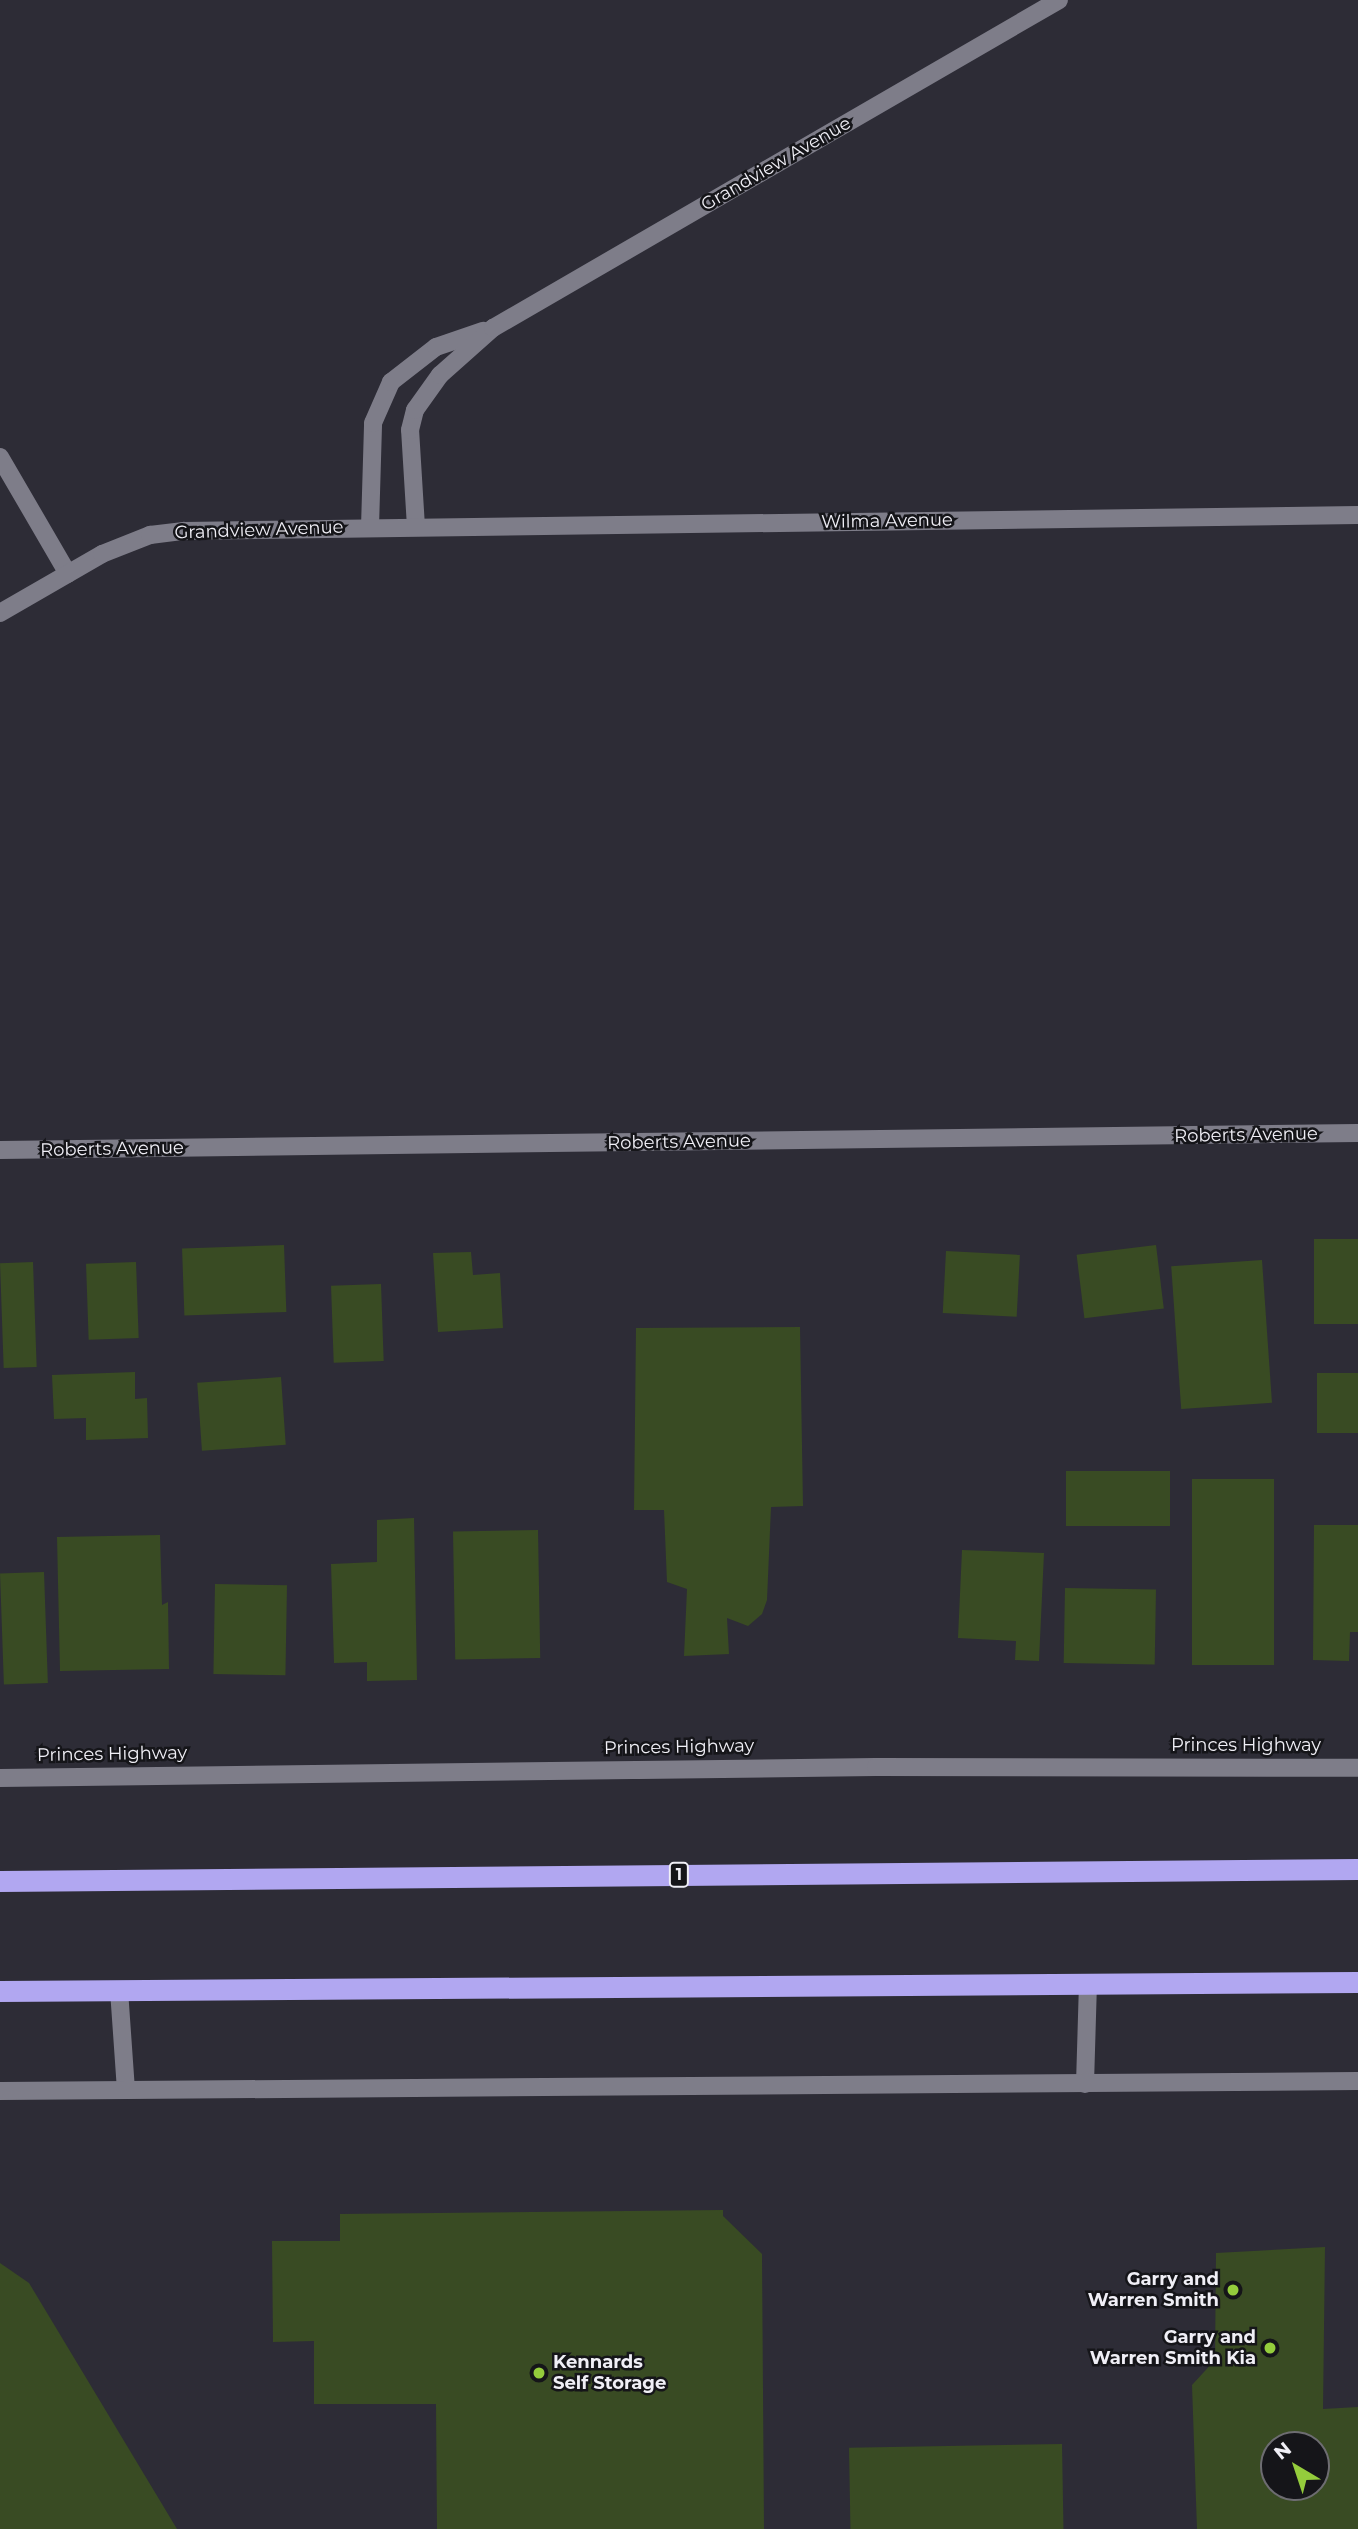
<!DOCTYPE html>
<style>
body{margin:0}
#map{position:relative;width:1358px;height:2529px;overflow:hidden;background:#2d2c36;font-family:Montserrat,sans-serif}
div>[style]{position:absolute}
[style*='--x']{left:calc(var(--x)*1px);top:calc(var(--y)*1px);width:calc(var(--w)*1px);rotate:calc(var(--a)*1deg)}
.building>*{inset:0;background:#394b23;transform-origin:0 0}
.street>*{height:18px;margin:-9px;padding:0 9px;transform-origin:9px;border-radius:9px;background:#7e7d89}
.highway>*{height:21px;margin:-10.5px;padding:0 10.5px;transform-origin:10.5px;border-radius:10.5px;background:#b1a7f1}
.dots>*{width:19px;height:19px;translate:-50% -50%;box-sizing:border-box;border:4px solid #151519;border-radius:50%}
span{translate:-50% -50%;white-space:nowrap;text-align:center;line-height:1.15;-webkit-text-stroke:5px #151519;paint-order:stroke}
.shield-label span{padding:2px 5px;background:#151519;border:2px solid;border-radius:5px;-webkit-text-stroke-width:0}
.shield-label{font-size:16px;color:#f0eff6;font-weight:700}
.street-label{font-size:18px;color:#f0eff6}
.poi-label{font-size:18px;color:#f0eff6;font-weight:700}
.right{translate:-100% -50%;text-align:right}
.left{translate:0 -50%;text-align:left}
.north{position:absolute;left:1260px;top:2431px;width:70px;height:70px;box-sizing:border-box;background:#151519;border:2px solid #6d6c71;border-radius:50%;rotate:321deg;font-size:19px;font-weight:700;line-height:28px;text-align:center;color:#f0eff6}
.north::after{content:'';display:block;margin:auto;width:24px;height:32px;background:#94cc3c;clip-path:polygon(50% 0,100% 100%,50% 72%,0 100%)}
</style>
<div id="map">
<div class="building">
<i style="left:1358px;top:1239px;width:85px;height:44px;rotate:90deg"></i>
<i style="left:284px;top:1245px;width:67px;height:102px;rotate:88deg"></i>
<i style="left:1156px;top:1245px;width:64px;height:80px;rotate:83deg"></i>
<i style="left:946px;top:1251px;width:74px;height:62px;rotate:3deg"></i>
<i style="clip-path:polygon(471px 1252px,473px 1275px,500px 1273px,503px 1328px,438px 1332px,433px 1253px)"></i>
<i style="left:1262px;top:1260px;width:143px;height:91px;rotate:86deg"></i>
<i style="left:33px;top:1262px;width:105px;height:33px;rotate:88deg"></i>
<i style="left:136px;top:1262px;width:76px;height:50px;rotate:88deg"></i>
<i style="left:381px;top:1284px;width:77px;height:50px;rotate:88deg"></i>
<i style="clip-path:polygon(800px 1327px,803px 1506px,771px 1507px,767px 1600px,762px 1614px,748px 1626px,727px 1618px,729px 1654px,684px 1656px,687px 1589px,667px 1582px,664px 1510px,634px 1510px,636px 1328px)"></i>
<i style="clip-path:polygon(135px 1372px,135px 1399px,147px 1398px,148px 1438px,86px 1440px,86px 1418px,54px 1419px,52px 1375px)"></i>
<i style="left:1358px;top:1373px;width:60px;height:41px;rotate:90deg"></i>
<i style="left:281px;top:1377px;width:68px;height:84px;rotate:86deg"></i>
<i style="left:1066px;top:1471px;width:104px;height:55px"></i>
<i style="left:1274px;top:1479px;width:186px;height:82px;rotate:90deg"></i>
<i style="clip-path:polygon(414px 1518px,417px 1680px,367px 1681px,367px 1662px,334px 1663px,331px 1564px,377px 1562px,377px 1520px)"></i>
<i style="clip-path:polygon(1314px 1525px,1358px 1525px,1358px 1632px,1350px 1632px,1349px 1661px,1313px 1660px)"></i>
<i style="left:538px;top:1530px;width:128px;height:85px;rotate:89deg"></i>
<i style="clip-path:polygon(160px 1535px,162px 1605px,168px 1602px,169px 1669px,60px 1671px,57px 1537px)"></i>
<i style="clip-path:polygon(962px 1550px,1044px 1553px,1039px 1661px,1015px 1660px,1016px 1641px,958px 1638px)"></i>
<i style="left:44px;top:1572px;width:111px;height:44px;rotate:88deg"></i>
<i style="left:215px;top:1584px;width:72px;height:90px;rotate:1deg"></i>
<i style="left:1065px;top:1588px;width:91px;height:75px;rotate:1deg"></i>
<i style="clip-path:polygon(723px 2210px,723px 2216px,762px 2254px,764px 2529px,437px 2529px,436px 2404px,314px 2404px,314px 2341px,273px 2342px,272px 2241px,340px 2241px,340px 2214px)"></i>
<i style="clip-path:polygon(evenodd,1325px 2247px,1323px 2409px,1358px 2407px,1358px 2529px,1197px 2529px,1192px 2385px,1215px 2360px,1216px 2253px,1325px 2247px,1274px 2445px,1316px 2445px,1316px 2487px,1274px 2487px,1274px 2445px)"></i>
<i style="clip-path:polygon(0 2263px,29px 2283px,177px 2529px,0 2529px)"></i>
<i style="left:1062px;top:2444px;width:85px;height:213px;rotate:89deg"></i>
</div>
<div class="street">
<i style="--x:0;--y:457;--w:135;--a:59.8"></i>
<i style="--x:370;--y:527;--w:104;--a:-88.3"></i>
<i style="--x:373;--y:423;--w:45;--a:-66.3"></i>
<i style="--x:391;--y:382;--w:57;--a:-37.9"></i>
<i style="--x:436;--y:347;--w:50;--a:-18.8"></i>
<i style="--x:416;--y:527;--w:97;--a:-93.5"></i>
<i style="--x:410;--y:430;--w:21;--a:-76"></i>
<i style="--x:415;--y:410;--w:43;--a:-54.5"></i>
<i style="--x:440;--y:375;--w:71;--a:-41.6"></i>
<i style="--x:493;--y:328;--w:654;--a:-30.09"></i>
<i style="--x:0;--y:613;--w:118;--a:-30"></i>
<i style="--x:102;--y:554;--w:52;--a:-21.6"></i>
<i style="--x:150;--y:535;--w:34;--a:-7"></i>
<i style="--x:184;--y:531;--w:1174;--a:-0.78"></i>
<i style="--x:0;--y:1150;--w:1358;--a:-0.72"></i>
<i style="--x:0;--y:1778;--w:876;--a:-0.72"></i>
<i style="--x:876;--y:1767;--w:482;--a:0.1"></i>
<i style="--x:119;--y:1990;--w:100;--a:86"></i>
<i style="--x:1085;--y:2084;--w:99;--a:-88.3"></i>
<i style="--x:0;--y:2091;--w:1358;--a:-0.42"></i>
</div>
<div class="highway">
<i style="--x:0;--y:1881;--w:1358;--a:-0.51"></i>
<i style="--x:0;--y:1991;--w:1358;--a:-0.38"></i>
</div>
<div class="dots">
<i style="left:1233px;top:2290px;background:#94cc3c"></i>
<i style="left:1270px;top:2348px;background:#94cc3c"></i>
<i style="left:539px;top:2373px;background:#94cc3c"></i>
</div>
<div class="shield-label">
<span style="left:679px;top:1875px">1</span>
</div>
<div class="street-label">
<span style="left:776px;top:164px;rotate:-30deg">Grandview Avenue</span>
<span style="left:887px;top:521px;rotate:-1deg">Wilma Avenue</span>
<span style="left:259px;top:530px;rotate:-2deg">Grandview Avenue</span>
<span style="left:1246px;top:1135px;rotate:-1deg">Roberts Avenue</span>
<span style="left:679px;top:1142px;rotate:-1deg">Roberts Avenue</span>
<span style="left:112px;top:1149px;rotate:-1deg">Roberts Avenue</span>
<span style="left:1246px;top:1745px">Princes Highway</span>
<span style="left:679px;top:1747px;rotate:-1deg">Princes Highway</span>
<span style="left:112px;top:1754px;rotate:-1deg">Princes Highway</span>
</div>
<div class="poi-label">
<span class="right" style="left:1219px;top:2290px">Garry and<br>Warren Smith</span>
<span class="right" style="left:1256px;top:2348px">Garry and<br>Warren Smith Kia</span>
<span class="left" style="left:553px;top:2373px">Kennards<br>Self Storage</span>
</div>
<div class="north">N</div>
</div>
